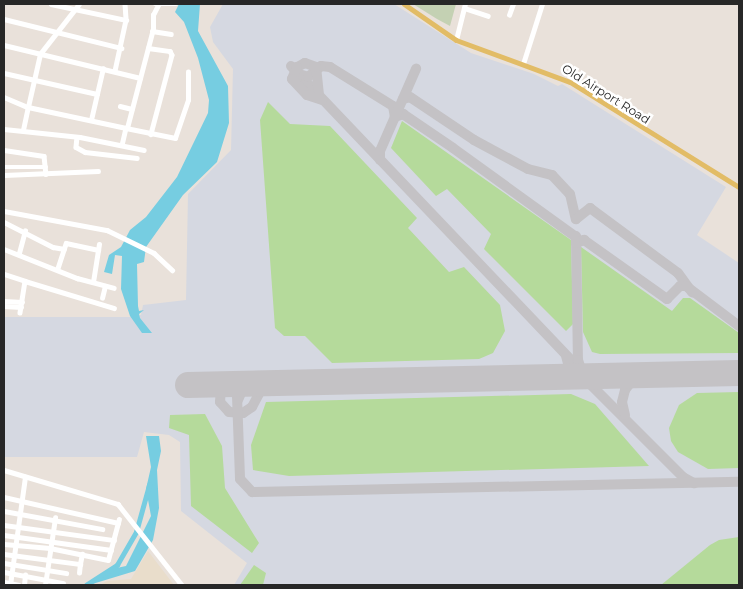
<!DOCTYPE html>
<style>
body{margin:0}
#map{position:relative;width:743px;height:589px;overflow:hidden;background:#e9e1da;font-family:Montserrat,sans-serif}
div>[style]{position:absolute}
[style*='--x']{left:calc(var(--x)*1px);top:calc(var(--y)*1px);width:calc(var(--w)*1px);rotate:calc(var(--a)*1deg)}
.education>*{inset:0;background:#e9ddcb}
.airport>*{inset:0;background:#d5d8e1}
.green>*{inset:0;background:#b5da9b}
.cemetery>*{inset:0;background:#c4d1b3}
.water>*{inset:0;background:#76cde1}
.canal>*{height:4.5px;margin:-2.25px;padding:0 2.25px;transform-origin:2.25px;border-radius:2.25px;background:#76cde1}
.taxiway>*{height:10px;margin:-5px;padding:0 5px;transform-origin:5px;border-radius:5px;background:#c4c2c5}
.runway>*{height:26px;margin:-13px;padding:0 13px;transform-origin:13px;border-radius:13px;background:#c4c2c5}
.minor>*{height:4.5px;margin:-2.25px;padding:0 2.25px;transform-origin:2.25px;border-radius:2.25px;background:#fff}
.major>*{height:5px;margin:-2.5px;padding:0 2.5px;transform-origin:2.5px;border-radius:2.5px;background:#e2bc66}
span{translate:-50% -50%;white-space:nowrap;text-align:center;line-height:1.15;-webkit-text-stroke:5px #fff;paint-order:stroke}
.street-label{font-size:12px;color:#272727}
.frame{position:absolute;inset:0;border:5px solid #272727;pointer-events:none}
</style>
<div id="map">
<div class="education">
<i style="clip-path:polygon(148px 551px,174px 585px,100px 585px,107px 581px,131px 579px)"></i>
</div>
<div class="airport">
<i style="clip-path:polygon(223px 4px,394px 4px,471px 53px,534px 74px,558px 86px,562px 84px,726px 187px,697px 235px,739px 263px,739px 585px,234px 585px,247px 563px,181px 511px,180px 442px,169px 435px,144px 432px,137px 457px,4px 457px,4px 317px,131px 317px,141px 315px,143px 305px,186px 300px,188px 194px,231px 150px,233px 69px,213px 42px,210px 27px)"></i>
</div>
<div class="green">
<i style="clip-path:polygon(268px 102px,290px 124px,330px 126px,417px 218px,408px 228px,449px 272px,464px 267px,500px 305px,505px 331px,493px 353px,479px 359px,332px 363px,305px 336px,284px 336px,275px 328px,260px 120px)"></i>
<i style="clip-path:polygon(402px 121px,571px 240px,573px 324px,566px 331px,484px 249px,491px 234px,447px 189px,436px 196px,391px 148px)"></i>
<i style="clip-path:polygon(581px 247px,672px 311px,683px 298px,690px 298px,739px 333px,739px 353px,600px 354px,592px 352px,583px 332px)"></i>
<i style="clip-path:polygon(739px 392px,739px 468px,708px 469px,678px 452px,671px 441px,669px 428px,679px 405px,697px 393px)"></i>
<i style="clip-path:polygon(571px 394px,595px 404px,649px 466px,289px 476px,253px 470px,251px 445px,266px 402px)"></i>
<i style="clip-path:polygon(205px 414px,222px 446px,225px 488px,259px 543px,252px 553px,191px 506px,189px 435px,169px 428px,170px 415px)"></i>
<i style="clip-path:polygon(739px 537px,739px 585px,661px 585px,710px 545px,719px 540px)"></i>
<i style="clip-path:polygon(254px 565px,266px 573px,263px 585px,240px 585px)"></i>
</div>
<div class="cemetery">
<i style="clip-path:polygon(413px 4px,456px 4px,450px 26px,437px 19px)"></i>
</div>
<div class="water">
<i style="clip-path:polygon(179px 4px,200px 4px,198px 31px,228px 86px,229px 123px,217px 162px,183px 195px,146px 247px,144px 262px,137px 264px,138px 306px,139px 311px,144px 310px,139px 314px,140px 318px,152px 333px,142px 333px,130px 316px,121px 289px,122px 256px,115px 255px,112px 274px,104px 272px,109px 255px,121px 247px,130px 230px,146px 217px,177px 177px,208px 113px,209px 100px,198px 58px,184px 22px,175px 12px)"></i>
<i style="clip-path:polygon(146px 436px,159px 436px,161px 451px,157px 470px,159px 508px,153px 540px,135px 571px,89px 585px,112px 569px,126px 566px,151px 516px,146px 489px,151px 467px)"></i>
</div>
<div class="canal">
<i style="--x:86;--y:585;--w:37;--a:-33"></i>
<i style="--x:117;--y:565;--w:38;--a:-60"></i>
<i style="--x:136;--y:532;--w:49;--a:-74.5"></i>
</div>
<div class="taxiway">
<i style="--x:291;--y:66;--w:414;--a:46.4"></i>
<i style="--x:577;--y:366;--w:20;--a:33"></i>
<i style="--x:299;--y:74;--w:9;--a:18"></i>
<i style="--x:308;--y:77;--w:17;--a:-40"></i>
<i style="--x:321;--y:66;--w:9;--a:6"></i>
<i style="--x:330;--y:67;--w:74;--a:31.8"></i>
<i style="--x:393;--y:106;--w:11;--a:80"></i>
<i style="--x:395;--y:117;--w:9;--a:-21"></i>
<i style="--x:403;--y:114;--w:60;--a:34.2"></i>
<i style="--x:453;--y:148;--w:152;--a:35.9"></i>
<i style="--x:319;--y:95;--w:28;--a:-96"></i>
<i style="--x:316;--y:67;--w:12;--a:-160"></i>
<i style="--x:305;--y:63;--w:9;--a:153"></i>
<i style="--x:297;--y:67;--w:13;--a:113"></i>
<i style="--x:292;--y:79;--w:22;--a:47"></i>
<i style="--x:307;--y:95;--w:16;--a:18"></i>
<i style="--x:403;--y:99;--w:7;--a:-16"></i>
<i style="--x:410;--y:97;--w:77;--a:33.9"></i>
<i style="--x:474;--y:140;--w:61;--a:28.2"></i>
<i style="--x:528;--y:169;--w:25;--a:14"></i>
<i style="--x:552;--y:175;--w:26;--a:47"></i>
<i style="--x:570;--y:194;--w:26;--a:77"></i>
<i style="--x:576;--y:219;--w:18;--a:-38"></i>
<i style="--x:590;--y:208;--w:109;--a:36.5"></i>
<i style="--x:678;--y:273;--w:24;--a:54"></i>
<i style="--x:380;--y:160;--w:9;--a:-90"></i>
<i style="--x:380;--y:151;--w:90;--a:-66.3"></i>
<i style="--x:576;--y:236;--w:124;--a:89.1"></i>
<i style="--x:578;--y:360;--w:9;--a:72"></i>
<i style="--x:576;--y:243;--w:9;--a:-21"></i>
<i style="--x:584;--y:240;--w:102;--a:35.4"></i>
<i style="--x:667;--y:299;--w:18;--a:-45"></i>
<i style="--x:680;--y:286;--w:6;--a:0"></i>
<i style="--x:686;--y:286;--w:66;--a:37"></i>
<i style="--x:556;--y:378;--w:17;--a:-40"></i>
<i style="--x:569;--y:367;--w:11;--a:-105"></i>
<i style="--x:584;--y:378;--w:140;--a:45"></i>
<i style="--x:683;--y:477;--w:13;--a:29"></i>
<i style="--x:274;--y:383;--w:43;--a:-173.4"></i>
<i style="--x:231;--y:378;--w:14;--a:135"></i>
<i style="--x:221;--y:388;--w:14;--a:94"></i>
<i style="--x:220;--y:402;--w:13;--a:48"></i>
<i style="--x:229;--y:412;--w:14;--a:4"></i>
<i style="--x:243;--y:413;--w:11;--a:-34"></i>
<i style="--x:252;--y:407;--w:19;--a:-62"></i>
<i style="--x:261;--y:390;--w:17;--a:-24"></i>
<i style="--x:223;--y:384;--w:10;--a:24"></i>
<i style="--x:232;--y:388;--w:9;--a:58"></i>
<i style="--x:237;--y:396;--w:83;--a:87.9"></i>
<i style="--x:240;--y:479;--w:18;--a:47"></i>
<i style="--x:252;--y:492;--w:487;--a:-1.2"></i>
<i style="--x:238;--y:400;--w:12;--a:-66"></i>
<i style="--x:243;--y:389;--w:10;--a:-29"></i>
<i style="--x:625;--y:415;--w:13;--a:-103"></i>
<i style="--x:622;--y:402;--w:12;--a:-76"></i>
<i style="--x:625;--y:390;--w:15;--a:-53"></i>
<i style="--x:634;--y:378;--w:7;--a:-16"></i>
</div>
<div class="runway">
<i style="--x:188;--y:385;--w:551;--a:-1.25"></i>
</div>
<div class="minor">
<i style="--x:51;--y:4;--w:77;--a:12"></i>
<i style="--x:126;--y:20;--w:52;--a:102.2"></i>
<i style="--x:125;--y:4;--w:16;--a:86"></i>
<i style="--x:155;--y:4;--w:21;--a:0"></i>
<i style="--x:464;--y:8;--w:25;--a:18"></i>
<i style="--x:509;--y:15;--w:12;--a:-70"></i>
<i style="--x:4;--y:19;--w:121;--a:13.9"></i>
<i style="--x:152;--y:31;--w:19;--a:9"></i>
<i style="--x:456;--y:40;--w:37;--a:-76"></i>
<i style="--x:4;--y:45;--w:140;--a:13.6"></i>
<i style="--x:148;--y:48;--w:22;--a:8"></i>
<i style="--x:170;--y:51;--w:4;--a:63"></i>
<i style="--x:172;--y:55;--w:82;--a:104.9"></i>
<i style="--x:523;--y:64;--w:63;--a:-72.4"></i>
<i style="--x:4;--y:73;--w:95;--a:12.7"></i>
<i style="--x:97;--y:94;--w:26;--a:-77"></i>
<i style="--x:4;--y:97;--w:26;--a:23"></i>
<i style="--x:28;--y:107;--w:54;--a:-77.2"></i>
<i style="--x:40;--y:54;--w:63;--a:-52"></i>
<i style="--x:120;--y:106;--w:12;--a:14"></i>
<i style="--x:91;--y:120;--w:27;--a:-77"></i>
<i style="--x:126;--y:128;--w:50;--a:11.5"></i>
<i style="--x:175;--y:138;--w:40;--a:-71.1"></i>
<i style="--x:188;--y:100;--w:28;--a:-90"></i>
<i style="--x:127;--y:128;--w:102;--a:-75.3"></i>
<i style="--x:153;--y:29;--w:14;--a:-90"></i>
<i style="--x:153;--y:15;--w:11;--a:-63"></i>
<i style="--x:4;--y:129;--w:76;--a:6"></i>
<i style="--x:80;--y:137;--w:65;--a:11.5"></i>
<i style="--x:23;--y:130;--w:24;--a:-78"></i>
<i style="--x:28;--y:107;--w:100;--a:12.1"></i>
<i style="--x:126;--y:128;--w:17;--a:103"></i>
<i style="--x:77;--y:137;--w:10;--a:96"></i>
<i style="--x:76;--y:147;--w:10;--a:29"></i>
<i style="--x:85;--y:152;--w:52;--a:6.6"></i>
<i style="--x:4;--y:150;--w:40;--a:8.5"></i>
<i style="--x:44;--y:156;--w:18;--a:84"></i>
<i style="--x:4;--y:167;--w:42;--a:0"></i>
<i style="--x:4;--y:175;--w:94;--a:-2.4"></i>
<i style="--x:4;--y:211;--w:105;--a:10.5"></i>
<i style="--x:107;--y:230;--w:52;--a:26.1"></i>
<i style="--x:154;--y:253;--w:25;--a:43"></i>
<i style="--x:4;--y:222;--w:55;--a:27"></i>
<i style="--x:53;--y:247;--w:11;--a:10"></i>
<i style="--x:4;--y:249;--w:79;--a:21.7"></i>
<i style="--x:77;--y:278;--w:38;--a:15"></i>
<i style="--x:19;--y:253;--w:23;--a:-75"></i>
<i style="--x:57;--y:270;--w:28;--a:-72"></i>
<i style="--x:66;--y:243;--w:33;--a:12"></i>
<i style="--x:4;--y:274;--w:22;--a:18"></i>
<i style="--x:25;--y:281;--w:32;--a:99"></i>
<i style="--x:25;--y:281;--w:93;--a:16.9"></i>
<i style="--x:93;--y:282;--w:38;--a:-81"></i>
<i style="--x:102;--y:298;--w:12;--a:-76"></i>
<i style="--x:4;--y:301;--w:18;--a:3"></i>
<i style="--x:4;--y:306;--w:17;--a:3"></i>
<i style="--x:4;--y:470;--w:119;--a:16.6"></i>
<i style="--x:118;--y:504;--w:103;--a:51.7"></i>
<i style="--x:4;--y:497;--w:117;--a:12.8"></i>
<i style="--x:4;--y:511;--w:100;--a:10.4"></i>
<i style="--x:4;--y:525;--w:111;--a:7.8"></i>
<i style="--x:4;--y:535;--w:108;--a:8"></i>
<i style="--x:4;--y:544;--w:46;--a:5"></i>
<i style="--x:50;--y:548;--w:59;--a:11.7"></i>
<i style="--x:108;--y:560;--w:42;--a:-75"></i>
<i style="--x:4;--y:554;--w:77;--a:7.5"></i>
<i style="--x:80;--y:564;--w:10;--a:-79"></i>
<i style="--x:4;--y:563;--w:63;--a:9.2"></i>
<i style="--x:4;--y:572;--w:60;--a:10.6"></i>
<i style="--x:79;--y:573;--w:9;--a:-84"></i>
<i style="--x:4;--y:582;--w:15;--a:11"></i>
<i style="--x:10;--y:585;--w:109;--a:-82.1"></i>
<i style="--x:24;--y:585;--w:10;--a:-84"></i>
<i style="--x:45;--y:585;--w:68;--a:-81.5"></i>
</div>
<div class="major">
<i style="--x:404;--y:4;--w:63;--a:34.7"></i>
<i style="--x:456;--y:40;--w:121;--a:20.2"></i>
<i style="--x:570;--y:82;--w:199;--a:31.9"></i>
</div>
<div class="street-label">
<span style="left:606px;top:94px;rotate:32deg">Old Airport Road</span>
</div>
<div class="frame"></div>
</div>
